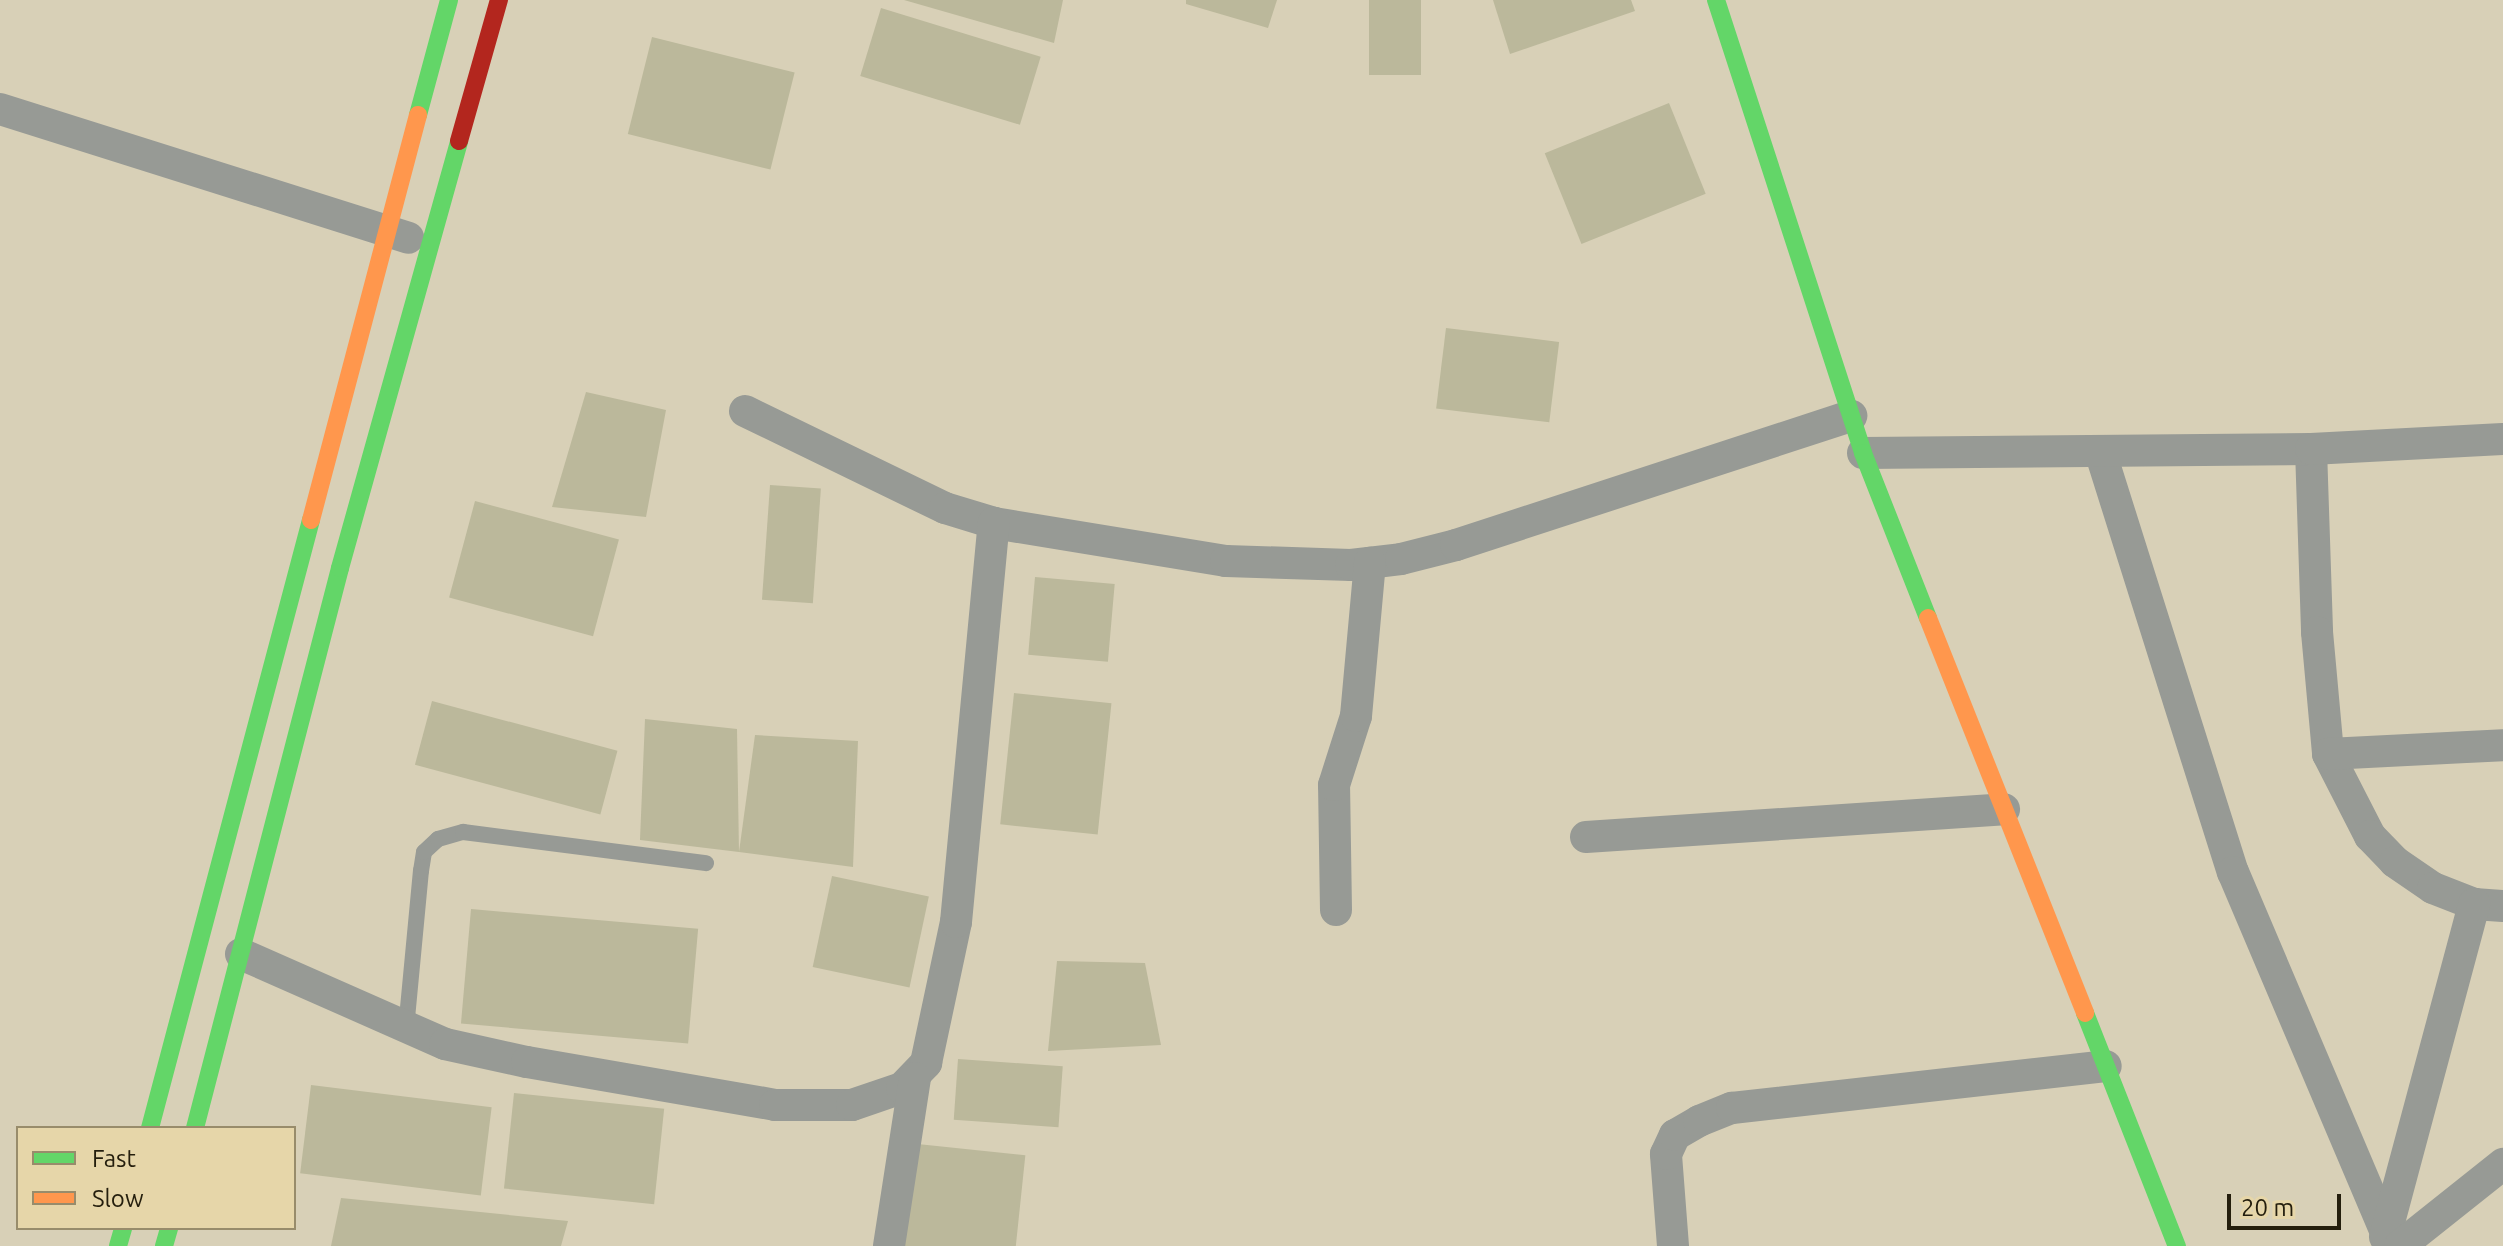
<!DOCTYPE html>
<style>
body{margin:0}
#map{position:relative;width:2503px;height:1246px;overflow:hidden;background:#d8d0b7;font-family:Ubuntu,sans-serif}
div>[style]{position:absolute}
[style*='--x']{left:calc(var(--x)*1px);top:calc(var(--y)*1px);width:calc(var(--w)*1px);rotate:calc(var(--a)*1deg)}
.building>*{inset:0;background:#bbb89b;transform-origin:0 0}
.lane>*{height:16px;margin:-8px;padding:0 8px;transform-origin:8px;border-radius:8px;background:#979a95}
.street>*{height:32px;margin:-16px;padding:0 16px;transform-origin:16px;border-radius:16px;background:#979a95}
.fast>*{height:18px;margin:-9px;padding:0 9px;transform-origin:9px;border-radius:9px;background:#63d668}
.slow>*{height:18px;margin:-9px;padding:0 9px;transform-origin:9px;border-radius:9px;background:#ff974d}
.jam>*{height:18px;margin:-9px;padding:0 9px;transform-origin:9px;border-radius:9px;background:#b3261e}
span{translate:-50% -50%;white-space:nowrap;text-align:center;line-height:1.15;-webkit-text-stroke:7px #e6d6a9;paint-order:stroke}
.legend{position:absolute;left:16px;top:1126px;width:280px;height:104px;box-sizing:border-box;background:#e6d6a9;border:2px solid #988c6b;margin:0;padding:10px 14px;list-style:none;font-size:24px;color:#241e0d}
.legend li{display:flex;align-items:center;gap:16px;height:40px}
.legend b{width:40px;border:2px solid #988c6b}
.scale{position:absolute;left:2227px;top:1194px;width:114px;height:36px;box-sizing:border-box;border:4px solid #241e0d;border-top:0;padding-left:10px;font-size:24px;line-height:28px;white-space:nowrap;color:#241e0d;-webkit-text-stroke:6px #e6d6a9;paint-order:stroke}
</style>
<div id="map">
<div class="building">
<i style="clip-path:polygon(904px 0,1063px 0,1054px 43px)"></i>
<i style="clip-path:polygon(1186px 0,1277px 0,1268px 28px,1186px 4px)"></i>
<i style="left:1369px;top:0;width:52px;height:75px"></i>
<i style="clip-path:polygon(1493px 0,1631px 0,1635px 11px,1510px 54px)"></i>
<i style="left:881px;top:8px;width:167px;height:71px;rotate:17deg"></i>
<i style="left:652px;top:37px;width:147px;height:100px;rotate:14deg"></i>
<i style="left:1669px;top:103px;width:98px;height:134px;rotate:68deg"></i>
<i style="left:1446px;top:328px;width:114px;height:81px;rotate:7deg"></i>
<i style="clip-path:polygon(586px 392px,666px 410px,646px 517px,552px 507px)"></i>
<i style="left:770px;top:485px;width:51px;height:115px;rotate:4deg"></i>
<i style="left:475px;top:501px;width:149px;height:100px;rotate:15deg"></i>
<i style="left:1035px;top:577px;width:80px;height:78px;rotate:5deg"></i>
<i style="left:1014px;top:693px;width:98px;height:132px;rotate:6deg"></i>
<i style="left:432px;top:701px;width:192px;height:66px;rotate:15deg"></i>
<i style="clip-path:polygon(645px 719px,737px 729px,739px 852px,640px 840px)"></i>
<i style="clip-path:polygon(755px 735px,858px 741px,853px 867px,739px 852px)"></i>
<i style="left:832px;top:876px;width:99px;height:93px;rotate:12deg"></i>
<i style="left:471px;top:909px;width:228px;height:115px;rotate:5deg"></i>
<i style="clip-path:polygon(1057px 961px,1145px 963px,1161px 1045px,1048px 1051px)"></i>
<i style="left:958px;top:1059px;width:105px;height:61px;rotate:4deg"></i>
<i style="left:311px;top:1085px;width:182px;height:89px;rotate:7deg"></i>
<i style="left:514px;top:1093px;width:151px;height:96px;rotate:6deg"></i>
<i style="left:908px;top:1143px;width:118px;height:104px;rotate:6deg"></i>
<i style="clip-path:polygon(341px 1198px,568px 1221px,561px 1246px,331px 1246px)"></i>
</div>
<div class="lane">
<i style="--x:406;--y:1029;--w:159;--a:-84.6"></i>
<i style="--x:421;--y:871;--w:19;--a:-81"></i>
<i style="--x:424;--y:852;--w:19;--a:-43"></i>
<i style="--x:438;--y:839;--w:26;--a:-16"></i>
<i style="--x:463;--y:832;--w:245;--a:7.3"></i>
</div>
<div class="street">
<i style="--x:0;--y:109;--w:428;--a:17.5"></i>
<i style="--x:745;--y:411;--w:222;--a:25.9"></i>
<i style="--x:945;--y:508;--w:51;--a:17"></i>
<i style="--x:994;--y:523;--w:235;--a:9.3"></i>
<i style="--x:1226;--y:561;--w:125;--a:1.8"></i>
<i style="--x:1351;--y:565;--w:50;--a:-6.8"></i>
<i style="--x:1401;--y:559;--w:57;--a:-14.3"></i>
<i style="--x:1456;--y:545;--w:416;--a:-18.1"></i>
<i style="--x:2311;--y:449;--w:183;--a:88.1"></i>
<i style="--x:2317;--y:632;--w:122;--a:84.8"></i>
<i style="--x:2328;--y:754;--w:92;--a:62.9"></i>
<i style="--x:2370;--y:836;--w:36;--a:46"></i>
<i style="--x:2395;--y:862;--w:46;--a:34.4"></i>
<i style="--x:2433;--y:888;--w:44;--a:21.3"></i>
<i style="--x:2474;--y:904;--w:29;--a:4"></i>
<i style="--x:2100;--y:451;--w:442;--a:72.5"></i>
<i style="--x:2233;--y:872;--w:391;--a:67"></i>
<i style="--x:1863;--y:453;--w:448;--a:-0.5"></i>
<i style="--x:2311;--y:449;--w:192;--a:-3"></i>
<i style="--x:2328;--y:754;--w:175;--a:-2.9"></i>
<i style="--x:1586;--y:837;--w:419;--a:-3.8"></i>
<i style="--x:1336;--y:910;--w:125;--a:-90.9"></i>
<i style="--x:1334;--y:785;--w:72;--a:-72.3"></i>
<i style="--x:1356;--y:716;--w:154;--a:-84.8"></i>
<i style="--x:241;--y:954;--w:223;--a:23.8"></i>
<i style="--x:445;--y:1044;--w:84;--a:12.4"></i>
<i style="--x:527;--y:1062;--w:252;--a:9.8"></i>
<i style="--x:775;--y:1105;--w:77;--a:0"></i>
<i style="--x:852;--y:1105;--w:53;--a:-18.8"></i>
<i style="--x:902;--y:1088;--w:35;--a:-46"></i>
<i style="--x:926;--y:1063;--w:144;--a:-78"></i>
<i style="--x:956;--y:922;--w:401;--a:-84.6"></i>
<i style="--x:2385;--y:1237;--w:345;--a:-75"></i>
<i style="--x:889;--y:1246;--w:170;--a:-81.2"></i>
<i style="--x:1673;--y:1246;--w:92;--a:-94.4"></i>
<i style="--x:1666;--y:1154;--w:21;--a:-65"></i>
<i style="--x:1675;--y:1135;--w:28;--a:-30"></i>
<i style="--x:1699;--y:1121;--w:35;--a:-22"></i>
<i style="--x:1732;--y:1108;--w:376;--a:-6.4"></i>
<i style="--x:2400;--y:1246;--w:132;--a:-38.5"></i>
</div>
<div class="fast">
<i style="--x:1716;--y:0;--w:476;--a:72"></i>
<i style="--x:1863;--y:453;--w:177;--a:68.5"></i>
<i style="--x:418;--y:115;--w:119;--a:-74.9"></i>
<i style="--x:2085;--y:1013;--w:251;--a:68.5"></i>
<i style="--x:150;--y:1128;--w:629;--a:-75.17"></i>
<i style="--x:195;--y:1128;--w:578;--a:-75.48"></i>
<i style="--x:340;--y:568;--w:443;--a:-74.4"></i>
<i style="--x:118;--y:1246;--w:19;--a:-74"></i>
<i style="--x:164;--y:1246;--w:19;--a:-74"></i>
</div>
<div class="slow">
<i style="--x:311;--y:520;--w:419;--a:-75.2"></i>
<i style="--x:1928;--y:618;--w:425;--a:68.3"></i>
</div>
<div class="jam">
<i style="--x:459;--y:141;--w:147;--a:-74.2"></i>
</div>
<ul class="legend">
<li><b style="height:10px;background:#63d668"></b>Fast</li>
<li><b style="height:10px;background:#ff974d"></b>Slow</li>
</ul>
<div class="scale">20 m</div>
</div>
